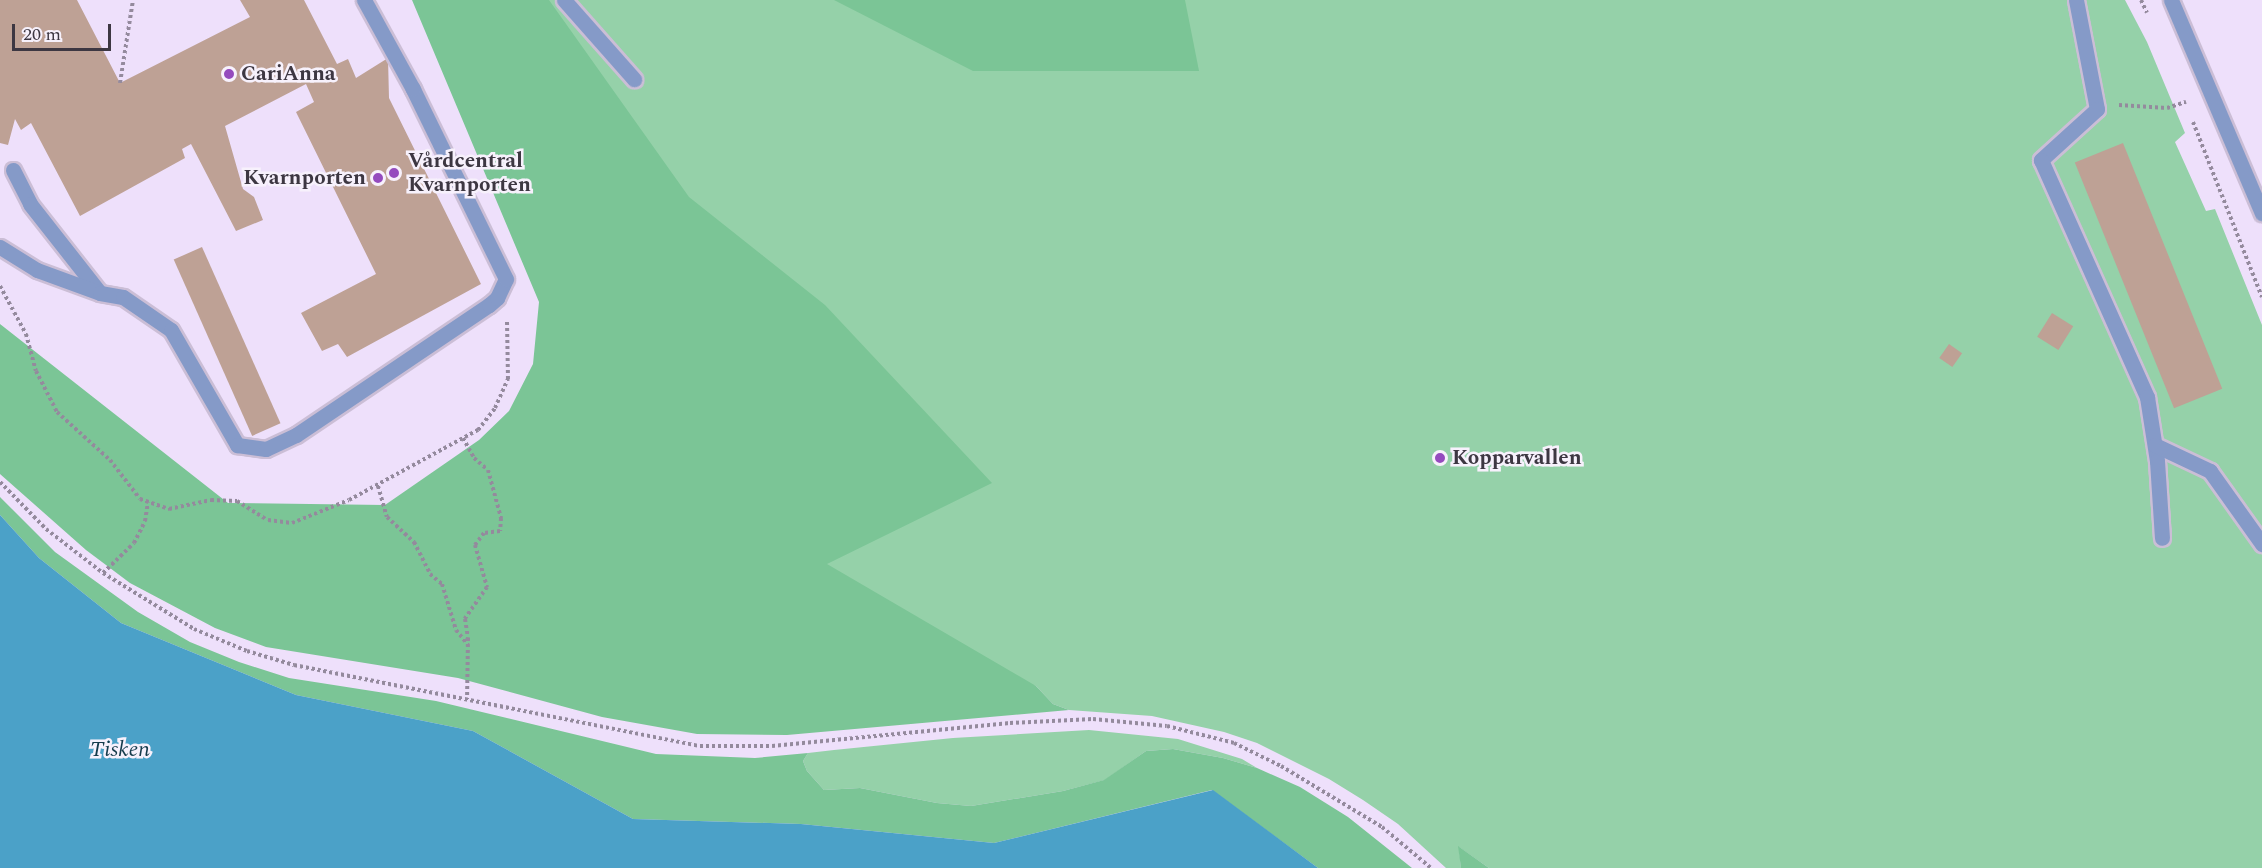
<!DOCTYPE html>
<meta charset="utf-8">
<style>
body{margin:0}
#map{position:relative;width:2262px;height:868px;overflow:hidden;background:#eee0fb;font-family:Spectral,serif}
div>[style]{position:absolute}
[style*='--x']{left:calc(var(--x)*1px);top:calc(var(--y)*1px);width:calc(var(--w)*1px);rotate:calc(var(--a)*1deg)}
.green>*{inset:0;background:#95d1a9}
.forest>*{inset:0;background:#7bc596}
.water>*{inset:0;background:#4ba1c8}
.building>*{inset:0;background:#bea195;transform-origin:0 0}
.path>*{height:4px;margin-top:-2px;transform-origin:0;background:repeating-linear-gradient(90deg,#948a9d 0 3px,transparent 0 6px)}
.roads{filter:drop-shadow(2px 0 #cbbed6) drop-shadow(-2px 0 #cbbed6) drop-shadow(0 2px #cbbed6) drop-shadow(0 -2px #cbbed6)}
.service>*{height:15px;margin:-7.5px;padding:0 7.5px;transform-origin:7.5px;border-radius:7.5px;background:#859ac8}
.tertiary>*{height:15px;margin:-7.5px;padding:0 7.5px;transform-origin:7.5px;border-radius:7.5px;background:#859ac8}
.dots>*{width:16px;height:16px;translate:-50% -50%;box-sizing:border-box;border:3px solid #f7f1fc;border-radius:50%}
span{translate:-50% -50%;white-space:nowrap;text-align:center;line-height:1.15;-webkit-text-stroke:5px #f7f1fc;paint-order:stroke}
.poi-label{font-size:21px;color:#3d3742;font-weight:700}
.left{translate:0 -50%;text-align:left}
.right{translate:-100% -50%;text-align:right}
.water-label{font-size:22px;color:#153b4c;font-style:italic}
.scale{position:absolute;left:12px;top:24px;width:99px;height:27px;box-sizing:border-box;border:3px solid #3d3742;border-top:0;padding-left:8px;font-size:18px;line-height:21px;white-space:nowrap;color:#3d3742;-webkit-text-stroke:4px #f7f1fc;paint-order:stroke}
</style>
<div id="map">
<div class="green">
<i style="clip-path:polygon(415px 0,2125px 0,2147px 42px,2185px 133px,2175px 142px,2206px 211px,2215px 209px,2262px 325px,2262px 868px,1489px 868px,1459px 847px,1461px 868px,1446px 868px,1398px 824px,1363px 800px,1329px 779px,1257px 743px,1224px 732px,1152px 716px,1069px 710px,1053px 704px,1036px 686px,677px 591px)"></i>
<i style="clip-path:polygon(1089px 730px,1178px 739px,1242px 759px,1257px 768px,1223px 758px,1173px 749px,1146px 751px,1105px 780px,1063px 791px,971px 806px,937px 803px,860px 788px,824px 790px,807px 771px,803px 761px,808px 753px,834px 750px,953px 738px)"></i>
</div>
<div class="forest">
<i style="clip-path:polygon(412px 0,549px 0,689px 197px,825px 305px,992px 483px,827px 564px,1036px 686px,1053px 704px,1069px 710px,787px 735px,697px 734px,602px 717px,458px 678px,266px 647px,215px 628px,130px 583px,86px 550px,0 474px,0 324px,228px 503px,385px 505px,479px 440px,509px 411px,533px 364px,539px 302px)"></i>
<i style="clip-path:polygon(834px 0,1185px 0,1199px 71px,973px 71px)"></i>
<i style="clip-path:polygon(0 497px,55px 552px,138px 612px,190px 642px,239px 662px,289px 678px,436px 701px,656px 754px,755px 758px,808px 753px,803px 761px,807px 771px,824px 790px,860px 788px,937px 803px,971px 806px,1063px 791px,1104px 780px,1146px 751px,1173px 749px,1223px 758px,1257px 768px,1300px 787px,1348px 817px,1412px 868px,1318px 868px,1212px 790px,994px 843px,801px 824px,633px 819px,473px 731px,296px 695px,121px 623px,39px 558px,0 515px)"></i>
<i style="clip-path:polygon(1458px 846px,1489px 868px,1461px 868px)"></i>
</div>
<div class="water">
<i style="clip-path:polygon(0 515px,39px 558px,121px 623px,296px 695px,473px 731px,633px 819px,801px 824px,994px 843px,1213px 790px,1318px 868px,0 868px)"></i>
</div>
<div class="building">
<i style="clip-path:polygon(0 0,77px 0,120px 83px,250px 17px,240px 0,304px 0,337px 64px,348px 59px,356px 78px,388px 58px,389px 98px,481px 284px,347px 357px,338px 344px,322px 351px,301px 313px,376px 274px,296px 112px,314px 102px,306px 84px,225px 126px,243px 189px,254px 197px,263px 220px,236px 231px,191px 144px,182px 149px,185px 158px,80px 216px,31px 123px,21px 130px,15px 119px,8px 145px,0 143px)"></i>
<i style="left:2123px;top:143px;width:265px;height:52px;rotate:68deg"></i>
<i style="left:202px;top:247px;width:193px;height:31px;rotate:66deg"></i>
<i style="left:2052px;top:313px;width:25px;height:28px;rotate:32deg"></i>
<i style="left:1949px;top:344px;width:16px;height:17px;rotate:35deg"></i>
</div>
<div class="path">
<i style="--x:2141;--y:0;--w:14;--a:65"></i>
<i style="--x:120;--y:83;--w:84;--a:-81.1"></i>
<i style="--x:2119;--y:105;--w:48;--a:3.6"></i>
<i style="--x:2167;--y:108;--w:20;--a:-18"></i>
<i style="--x:2193;--y:122;--w:188;--a:68.5"></i>
<i style="--x:0;--y:286;--w:55;--a:61.6"></i>
<i style="--x:26;--y:334;--w:38;--a:75"></i>
<i style="--x:36;--y:371;--w:46;--a:62.9"></i>
<i style="--x:57;--y:412;--w:72;--a:42.2"></i>
<i style="--x:110;--y:460;--w:49;--a:52.4"></i>
<i style="--x:140;--y:499;--w:31;--a:19"></i>
<i style="--x:169;--y:509;--w:43;--a:-12.1"></i>
<i style="--x:211;--y:500;--w:26;--a:2"></i>
<i style="--x:237;--y:501;--w:36;--a:32"></i>
<i style="--x:268;--y:520;--w:24;--a:7"></i>
<i style="--x:292;--y:523;--w:61;--a:-22"></i>
<i style="--x:349;--y:500;--w:147;--a:-28.5"></i>
<i style="--x:478;--y:430;--w:28;--a:-52"></i>
<i style="--x:495;--y:408;--w:32;--a:-66"></i>
<i style="--x:508;--y:379;--w:58;--a:-91"></i>
<i style="--x:463;--y:438;--w:23;--a:61"></i>
<i style="--x:474;--y:458;--w:18;--a:41"></i>
<i style="--x:488;--y:470;--w:50;--a:74.8"></i>
<i style="--x:501;--y:518;--w:13;--a:94"></i>
<i style="--x:500;--y:531;--w:16;--a:173"></i>
<i style="--x:484;--y:533;--w:15;--a:127"></i>
<i style="--x:475;--y:545;--w:44;--a:74.1"></i>
<i style="--x:487;--y:587;--w:39;--a:125"></i>
<i style="--x:465;--y:619;--w:19;--a:81"></i>
<i style="--x:468;--y:638;--w:61;--a:90.9"></i>
<i style="--x:0;--y:482;--w:66;--a:45.6"></i>
<i style="--x:46;--y:529;--w:72;--a:37.7"></i>
<i style="--x:103;--y:573;--w:107;--a:31.6"></i>
<i style="--x:194;--y:629;--w:57;--a:22.5"></i>
<i style="--x:247;--y:651;--w:49;--a:16.6"></i>
<i style="--x:294;--y:665;--w:414;--a:11.3"></i>
<i style="--x:700;--y:746;--w:72;--a:0"></i>
<i style="--x:772;--y:746;--w:239;--a:-5.5"></i>
<i style="--x:1010;--y:723;--w:83;--a:-2.8"></i>
<i style="--x:1093;--y:719;--w:74;--a:5.4"></i>
<i style="--x:1167;--y:726;--w:69;--a:14.2"></i>
<i style="--x:1234;--y:743;--w:52;--a:26.1"></i>
<i style="--x:1281;--y:766;--w:118;--a:31.1"></i>
<i style="--x:1382;--y:827;--w:64;--a:39.9"></i>
<i style="--x:378;--y:486;--w:32;--a:74"></i>
<i style="--x:387;--y:517;--w:37;--a:43"></i>
<i style="--x:414;--y:542;--w:36;--a:63"></i>
<i style="--x:430;--y:574;--w:16;--a:40"></i>
<i style="--x:442;--y:584;--w:48;--a:73.1"></i>
<i style="--x:456;--y:630;--w:19;--a:51"></i>
<i style="--x:103;--y:573;--w:43;--a:-44.1"></i>
<i style="--x:134;--y:543;--w:25;--a:-63"></i>
<i style="--x:145;--y:521;--w:19;--a:-81"></i>
</div>
<div class="roads">
<div class="service">
<i style="--x:564;--y:0;--w:106;--a:48.5"></i>
<i style="--x:2076;--y:0;--w:111;--a:79.1"></i>
<i style="--x:2097;--y:109;--w:76;--a:137.7"></i>
<i style="--x:2041;--y:160;--w:260;--a:65.9"></i>
<i style="--x:2147;--y:397;--w:65;--a:81.1"></i>
<i style="--x:2157;--y:461;--w:77;--a:86.3"></i>
<i style="--x:13;--y:170;--w:38;--a:63"></i>
<i style="--x:30;--y:204;--w:113;--a:51.8"></i>
<i style="--x:0;--y:247;--w:44;--a:31.9"></i>
<i style="--x:37;--y:270;--w:67;--a:20.1"></i>
<i style="--x:100;--y:293;--w:23;--a:10"></i>
<i style="--x:123;--y:297;--w:58;--a:34.5"></i>
<i style="--x:171;--y:330;--w:133;--a:60.1"></i>
<i style="--x:237;--y:445;--w:29;--a:8"></i>
<i style="--x:266;--y:449;--w:33;--a:-25"></i>
<i style="--x:296;--y:435;--w:233;--a:-34"></i>
<i style="--x:489;--y:305;--w:11;--a:-41"></i>
<i style="--x:497;--y:298;--w:21;--a:-65"></i>
<i style="--x:506;--y:279;--w:212;--a:-116.1"></i>
<i style="--x:413;--y:89;--w:102;--a:-118.8"></i>
<i style="--x:2155;--y:445;--w:61;--a:25.3"></i>
<i style="--x:2210;--y:471;--w:90;--a:54.5"></i>
</div>
<div class="tertiary">
<i style="--x:2171;--y:0;--w:232;--a:66.9"></i>
</div>
</div>
<div class="dots">
<i style="left:229px;top:74px;background:#954bbe"></i>
<i style="left:394px;top:173px;background:#954bbe"></i>
<i style="left:378px;top:178px;background:#954bbe"></i>
<i style="left:1440px;top:458px;background:#954bbe"></i>
</div>
<div class="poi-label">
<span class="left" style="left:241px;top:74px">CariAnna</span>
<span class="left" style="left:408px;top:173px">Vårdcentral<br>Kvarnporten</span>
<span class="right" style="left:366px;top:178px">Kvarnporten</span>
<span class="left" style="left:1452px;top:458px">Kopparvallen</span>
</div>
<div class="water-label">
<span style="left:120px;top:750px">Tisken</span>
</div>
<div class="scale">20 m</div>
</div>
